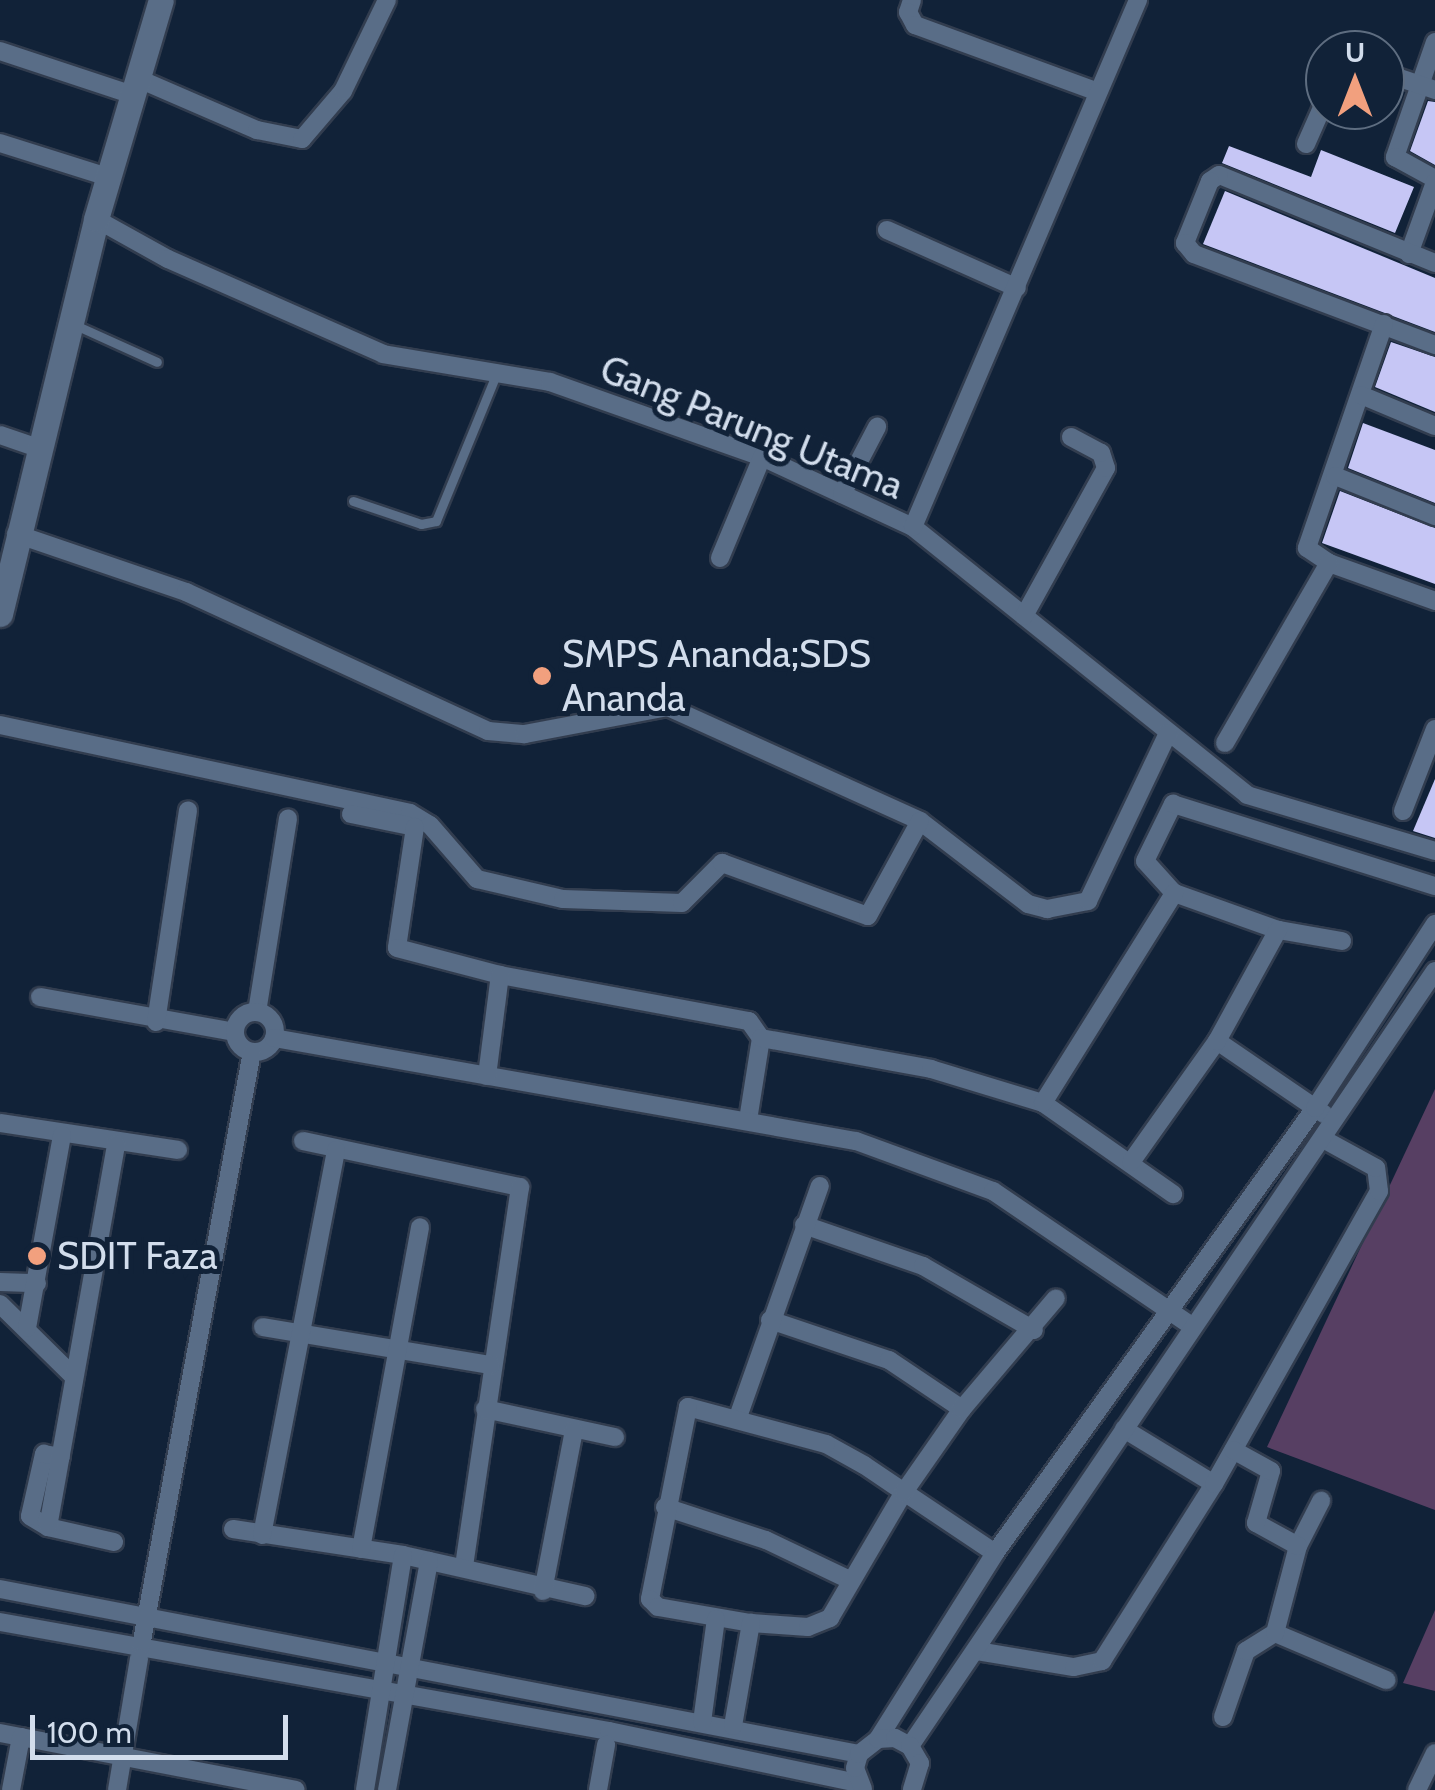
<!DOCTYPE html>
<style>
body{margin:0}
#map{position:relative;width:1435px;height:1790px;overflow:hidden;background:#112238;font-family:Cabin,sans-serif}
div>[style]{position:absolute}
[style*='--x']{left:calc(var(--x)*1px);top:calc(var(--y)*1px);width:calc(var(--w)*1px);rotate:calc(var(--a)*1deg)}
.forest>*{inset:0;background:#573f63}
.building>*{inset:0;background:#c6c6f5}
.roads{filter:drop-shadow(2px 0 #323d4f) drop-shadow(-2px 0 #323d4f) drop-shadow(0 2px #323d4f) drop-shadow(0 -2px #323d4f)}
.service>*{height:9px;margin:-4.5px;padding:0 4.5px;transform-origin:4.5px;border-radius:4.5px;background:#596d87}
.minor>*{height:18px;margin:-9px;padding:0 9px;transform-origin:9px;border-radius:9px;background:#596d87}
.minor>.ring{margin:-9px;padding:0;box-sizing:content-box;background:none;border:18px solid #596d87;border-radius:50%}
.secondary>*{height:25px;margin:-12.5px;padding:0 12.5px;transform-origin:12.5px;border-radius:12.5px;background:#596d87}
.dots>*{width:28px;height:28px;translate:-50% -50%;box-sizing:border-box;border:5px solid #112238;border-radius:50%}
span{translate:-50% -50%;white-space:nowrap;text-align:center;line-height:1.15;-webkit-text-stroke:10px #112238;paint-order:stroke}
.street-label{font-size:38px;color:#d2ddec}
.poi-label{font-size:38px;color:#d2ddec}
.left{translate:0 -50%;text-align:left}
.north{position:absolute;left:1305px;top:30px;width:100px;height:100px;box-sizing:border-box;background:#112238;border:2px solid #5e6d80;border-radius:50%;rotate:0deg;font-size:28px;font-weight:700;line-height:40px;text-align:center;color:#d2ddec}
.north::after{content:'';display:block;margin:auto;width:35px;height:45px;background:#f2a07e;clip-path:polygon(50% 0,100% 100%,50% 72%,0 100%)}
.scale{position:absolute;left:30px;top:1715px;width:258px;height:45px;box-sizing:border-box;border:5px solid #d2ddec;border-top:0;padding-left:12px;font-size:30px;line-height:35px;white-space:nowrap;color:#d2ddec;-webkit-text-stroke:8px #112238;paint-order:stroke}
</style>
<div id="map">
<div class="forest">
<i style="clip-path:polygon(1435px 1089px,1435px 1510px,1267px 1447px)"></i>
<i style="clip-path:polygon(1435px 1610px,1435px 1691px,1403px 1683px)"></i>
</div>
<div class="building">
<i style="clip-path:polygon(1428px 101px,1435px 102px,1435px 165px,1410px 151px)"></i>
<i style="clip-path:polygon(1229px 146px,1311px 177px,1321px 150px,1414px 187px,1395px 233px,1222px 163px)"></i>
<i style="clip-path:polygon(1225px 191px,1435px 278px,1435px 332px,1203px 244px)"></i>
<i style="clip-path:polygon(1391px 342px,1435px 357px,1435px 412px,1375px 387px)"></i>
<i style="clip-path:polygon(1363px 423px,1435px 450px,1435px 503px,1348px 468px)"></i>
<i style="clip-path:polygon(1340px 491px,1435px 528px,1435px 584px,1322px 543px)"></i>
<i style="clip-path:polygon(1435px 779px,1435px 838px,1413px 831px)"></i>
</div>
<div class="roads">
<div class="service">
<i style="--x:73;--y:324;--w:92;--a:24.3"></i>
<i style="--x:353;--y:501;--w:72;--a:18.7"></i>
<i style="--x:421;--y:524;--w:15;--a:-11"></i>
<i style="--x:436;--y:521;--w:158;--a:-67.7"></i>
</div>
<div class="minor">
<i style="--x:912;--y:0;--w:13;--a:108"></i>
<i style="--x:908;--y:12;--w:15;--a:62"></i>
<i style="--x:915;--y:25;--w:195;--a:20.1"></i>
<i style="--x:1435;--y:42;--w:122;--a:109.2"></i>
<i style="--x:1395;--y:157;--w:46;--a:28.8"></i>
<i style="--x:0;--y:51;--w:140;--a:18.3"></i>
<i style="--x:1385;--y:73;--w:53;--a:18.8"></i>
<i style="--x:139;--y:79;--w:129;--a:23.4"></i>
<i style="--x:257;--y:130;--w:46;--a:11.3"></i>
<i style="--x:302;--y:139;--w:63;--a:-49.5"></i>
<i style="--x:343;--y:91;--w:101;--a:-64.2"></i>
<i style="--x:0;--y:143;--w:113;--a:17.5"></i>
<i style="--x:1306;--y:144;--w:47;--a:-66.2"></i>
<i style="--x:96;--y:219;--w:82;--a:29.1"></i>
<i style="--x:168;--y:259;--w:235;--a:23.8"></i>
<i style="--x:383;--y:354;--w:169;--a:9.5"></i>
<i style="--x:550;--y:382;--w:225;--a:19.5"></i>
<i style="--x:762;--y:457;--w:166;--a:24.9"></i>
<i style="--x:913;--y:527;--w:428;--a:38.7"></i>
<i style="--x:1247;--y:795;--w:196;--a:16.6"></i>
<i style="--x:887;--y:230;--w:142;--a:24"></i>
<i style="--x:1409;--y:254;--w:77;--a:-70.1"></i>
<i style="--x:1435;--y:263;--w:233;--a:-157.8"></i>
<i style="--x:1219;--y:175;--w:11;--a:146"></i>
<i style="--x:1210;--y:181;--w:67;--a:112"></i>
<i style="--x:1185;--y:243;--w:14;--a:51"></i>
<i style="--x:1194;--y:254;--w:258;--a:20.7"></i>
<i style="--x:1384;--y:324;--w:237;--a:109"></i>
<i style="--x:1307;--y:548;--w:27;--a:34"></i>
<i style="--x:1329;--y:563;--w:113;--a:19.7"></i>
<i style="--x:1361;--y:395;--w:80;--a:22.7"></i>
<i style="--x:0;--y:435;--w:40;--a:18.9"></i>
<i style="--x:1335;--y:476;--w:108;--a:21.8"></i>
<i style="--x:842;--y:494;--w:76;--a:-62.4"></i>
<i style="--x:913;--y:527;--w:573;--a:-66.88"></i>
<i style="--x:16;--y:534;--w:180;--a:18.8"></i>
<i style="--x:186;--y:592;--w:332;--a:24.7"></i>
<i style="--x:488;--y:731;--w:37;--a:5"></i>
<i style="--x:525;--y:734;--w:146;--a:-10.7"></i>
<i style="--x:668;--y:707;--w:277;--a:24.3"></i>
<i style="--x:920;--y:821;--w:136;--a:37.5"></i>
<i style="--x:1028;--y:904;--w:20;--a:15"></i>
<i style="--x:1047;--y:909;--w:42;--a:-11"></i>
<i style="--x:1088;--y:901;--w:186;--a:-64.5"></i>
<i style="--x:720;--y:558;--w:109;--a:-67.4"></i>
<i style="--x:1024;--y:616;--w:169;--a:-61"></i>
<i style="--x:1106;--y:468;--w:16;--a:-108"></i>
<i style="--x:1101;--y:453;--w:34;--a:-152"></i>
<i style="--x:0;--y:725;--w:419;--a:12.1"></i>
<i style="--x:410;--y:813;--w:23;--a:31"></i>
<i style="--x:430;--y:825;--w:72;--a:49"></i>
<i style="--x:477;--y:879;--w:88;--a:13.1"></i>
<i style="--x:563;--y:899;--w:119;--a:1.9"></i>
<i style="--x:682;--y:903;--w:57;--a:-45"></i>
<i style="--x:722;--y:863;--w:155;--a:20"></i>
<i style="--x:868;--y:916;--w:108;--a:-61.3"></i>
<i style="--x:1225;--y:743;--w:208;--a:-60"></i>
<i style="--x:1403;--y:811;--w:88;--a:-68.7"></i>
<i style="--x:351;--y:814;--w:65;--a:11.5"></i>
<i style="--x:415;--y:827;--w:122;--a:98.5"></i>
<i style="--x:397;--y:948;--w:106;--a:14.7"></i>
<i style="--x:500;--y:975;--w:253;--a:10.5"></i>
<i style="--x:749;--y:1021;--w:21;--a:55"></i>
<i style="--x:761;--y:1038;--w:83;--a:99"></i>
<i style="--x:1342;--y:941;--w:65;--a:-170.2"></i>
<i style="--x:1278;--y:930;--w:110;--a:-160.4"></i>
<i style="--x:1174;--y:893;--w:43;--a:-132.2"></i>
<i style="--x:1145;--y:861;--w:64;--a:-63.8"></i>
<i style="--x:1173;--y:804;--w:275;--a:17.4"></i>
<i style="--x:40;--y:997;--w:198;--a:10.2"></i>
<i style="--x:257;--y:1012;--w:196;--a:-80.9"></i>
<i class="ring" style="left:235px;top:1012px;width:22px;height:22px"></i>
<i style="--x:156;--y:1022;--w:214;--a:-81.4"></i>
<i style="--x:274;--y:1038;--w:591;--a:10.04"></i>
<i style="--x:856;--y:1141;--w:146;--a:20.1"></i>
<i style="--x:993;--y:1191;--w:242;--a:34.2"></i>
<i style="--x:761;--y:1038;--w:173;--a:10.3"></i>
<i style="--x:931;--y:1069;--w:117;--a:16.9"></i>
<i style="--x:1043;--y:1103;--w:159;--a:35"></i>
<i style="--x:1217;--y:1041;--w:130;--a:34.3"></i>
<i style="--x:487;--y:1076;--w:102;--a:-82.7"></i>
<i style="--x:1043;--y:1103;--w:248;--a:-58"></i>
<i style="--x:0;--y:1123;--w:180;--a:8.6"></i>
<i style="--x:303;--y:1141;--w:222;--a:12"></i>
<i style="--x:520;--y:1187;--w:385;--a:98.4"></i>
<i style="--x:1131;--y:1162;--w:148;--a:-54.6"></i>
<i style="--x:1217;--y:1041;--w:127;--a:-61.2"></i>
<i style="--x:804;--y:1225;--w:126;--a:19"></i>
<i style="--x:923;--y:1266;--w:128;--a:30"></i>
<i style="--x:0;--y:1282;--w:37;--a:2"></i>
<i style="--x:0;--y:1304;--w:100;--a:44.6"></i>
<i style="--x:770;--y:1320;--w:126;--a:18.6"></i>
<i style="--x:889;--y:1360;--w:88;--a:33.9"></i>
<i style="--x:263;--y:1327;--w:231;--a:9.5"></i>
<i style="--x:27;--y:1328;--w:196;--a:-79.7"></i>
<i style="--x:485;--y:1409;--w:133;--a:12.2"></i>
<i style="--x:738;--y:1417;--w:245;--a:-70.5"></i>
<i style="--x:1124;--y:1429;--w:105;--a:31.4"></i>
<i style="--x:665;--y:1507;--w:106;--a:18.1"></i>
<i style="--x:766;--y:1540;--w:93;--a:25.5"></i>
<i style="--x:48;--y:1527;--w:21;--a:-149"></i>
<i style="--x:30;--y:1516;--w:64;--a:-77.3"></i>
<i style="--x:44;--y:1454;--w:17;--a:10"></i>
<i style="--x:233;--y:1529;--w:172;--a:8.7"></i>
<i style="--x:403;--y:1555;--w:187;--a:12.7"></i>
<i style="--x:262;--y:1535;--w:392;--a:-79.1"></i>
<i style="--x:114;--y:1542;--w:68;--a:-167.2"></i>
<i style="--x:48;--y:1527;--w:389;--a:-79.9"></i>
<i style="--x:1298;--y:1546;--w:51;--a:-62.9"></i>
<i style="--x:361;--y:1549;--w:327;--a:-79.6"></i>
<i style="--x:995;--y:1553;--w:110;--a:-146.2"></i>
<i style="--x:904;--y:1492;--w:48;--a:-146"></i>
<i style="--x:864;--y:1465;--w:43;--a:-151.1"></i>
<i style="--x:826;--y:1444;--w:143;--a:-165"></i>
<i style="--x:688;--y:1407;--w:196;--a:101.2"></i>
<i style="--x:650;--y:1599;--w:11;--a:45"></i>
<i style="--x:658;--y:1607;--w:94;--a:9.8"></i>
<i style="--x:751;--y:1623;--w:57;--a:4"></i>
<i style="--x:808;--y:1627;--w:24;--a:-22"></i>
<i style="--x:830;--y:1618;--w:146;--a:-59.6"></i>
<i style="--x:904;--y:1492;--w:101;--a:-55.1"></i>
<i style="--x:962;--y:1409;--w:145;--a:-49.7"></i>
<i style="--x:0;--y:1589;--w:875;--a:10.87"></i>
<i style="--x:543;--y:1591;--w:164;--a:-79.1"></i>
<i style="--x:0;--y:1622;--w:619;--a:10.15"></i>
<i style="--x:609;--y:1731;--w:254;--a:11.8"></i>
<i style="--x:1275;--y:1633;--w:121;--a:22.9"></i>
<i style="--x:141;--y:1646;--w:604;--a:-79.42"></i>
<i style="--x:977;--y:1651;--w:98;--a:9.4"></i>
<i style="--x:1074;--y:1667;--w:29;--a:-12"></i>
<i style="--x:1102;--y:1661;--w:209;--a:-57.7"></i>
<i style="--x:1214;--y:1484;--w:336;--a:-60.6"></i>
<i style="--x:1379;--y:1191;--w:23;--a:-97"></i>
<i style="--x:1376;--y:1168;--w:60;--a:-151.3"></i>
<i style="--x:1223;--y:1717;--w:70;--a:-70.8"></i>
<i style="--x:1246;--y:1651;--w:34;--a:-32"></i>
<i style="--x:1275;--y:1633;--w:90;--a:-75.2"></i>
<i style="--x:1298;--y:1546;--w:48;--a:-151.3"></i>
<i style="--x:1256;--y:1523;--w:54;--a:-73.9"></i>
<i style="--x:1271;--y:1471;--w:43;--a:-151.1"></i>
<i style="--x:702;--y:1722;--w:104;--a:-82.3"></i>
<i style="--x:733;--y:1726;--w:105;--a:-80.1"></i>
<i style="--x:0;--y:1733;--w:301;--a:10.9"></i>
<i style="--x:878;--y:1739;--w:220;--a:-57.8"></i>
<i style="--x:995;--y:1553;--w:548;--a:-54.28"></i>
<i style="--x:1315;--y:1108;--w:220;--a:-56.9"></i>
<i style="--x:910;--y:1746;--w:936;--a:-55.89"></i>
<i style="--x:863;--y:1789;--w:22;--a:-111"></i>
<i style="--x:855;--y:1768;--w:15;--a:-74"></i>
<i style="--x:859;--y:1754;--w:24;--a:-38"></i>
<i style="--x:878;--y:1739;--w:17;--a:-3"></i>
<i style="--x:895;--y:1738;--w:17;--a:28"></i>
<i style="--x:910;--y:1746;--w:20;--a:60"></i>
<i style="--x:920;--y:1763;--w:28;--a:107"></i>
<i style="--x:11;--y:1790;--w:54;--a:-79.3"></i>
<i style="--x:117;--y:1790;--w:134;--a:-80.5"></i>
<i style="--x:365;--y:1790;--w:238;--a:-80.8"></i>
<i style="--x:387;--y:1790;--w:233;--a:-79.6"></i>
<i style="--x:598;--y:1790;--w:46;--a:-79.9"></i>
<i style="--x:1417;--y:1790;--w:41;--a:-64.1"></i>
</div>
<div class="secondary">
<i style="--x:0;--y:614;--w:406;--a:-76.3"></i>
<i style="--x:96;--y:219;--w:228;--a:-73.5"></i>
</div>
</div>
<div class="dots">
<i style="left:542px;top:676px;background:#f2a07e"></i>
<i style="left:37px;top:1256px;background:#f2a07e"></i>
</div>
<div class="street-label">
<span style="left:752px;top:427px;rotate:22deg">Gang Parung Utama</span>
</div>
<div class="poi-label">
<span class="left" style="left:562px;top:676px">SMPS Ananda;SDS<br>Ananda</span>
<span class="left" style="left:57px;top:1256px">SDIT Faza</span>
</div>
<div class="north">U</div>
<div class="scale">100 m</div>
</div>
